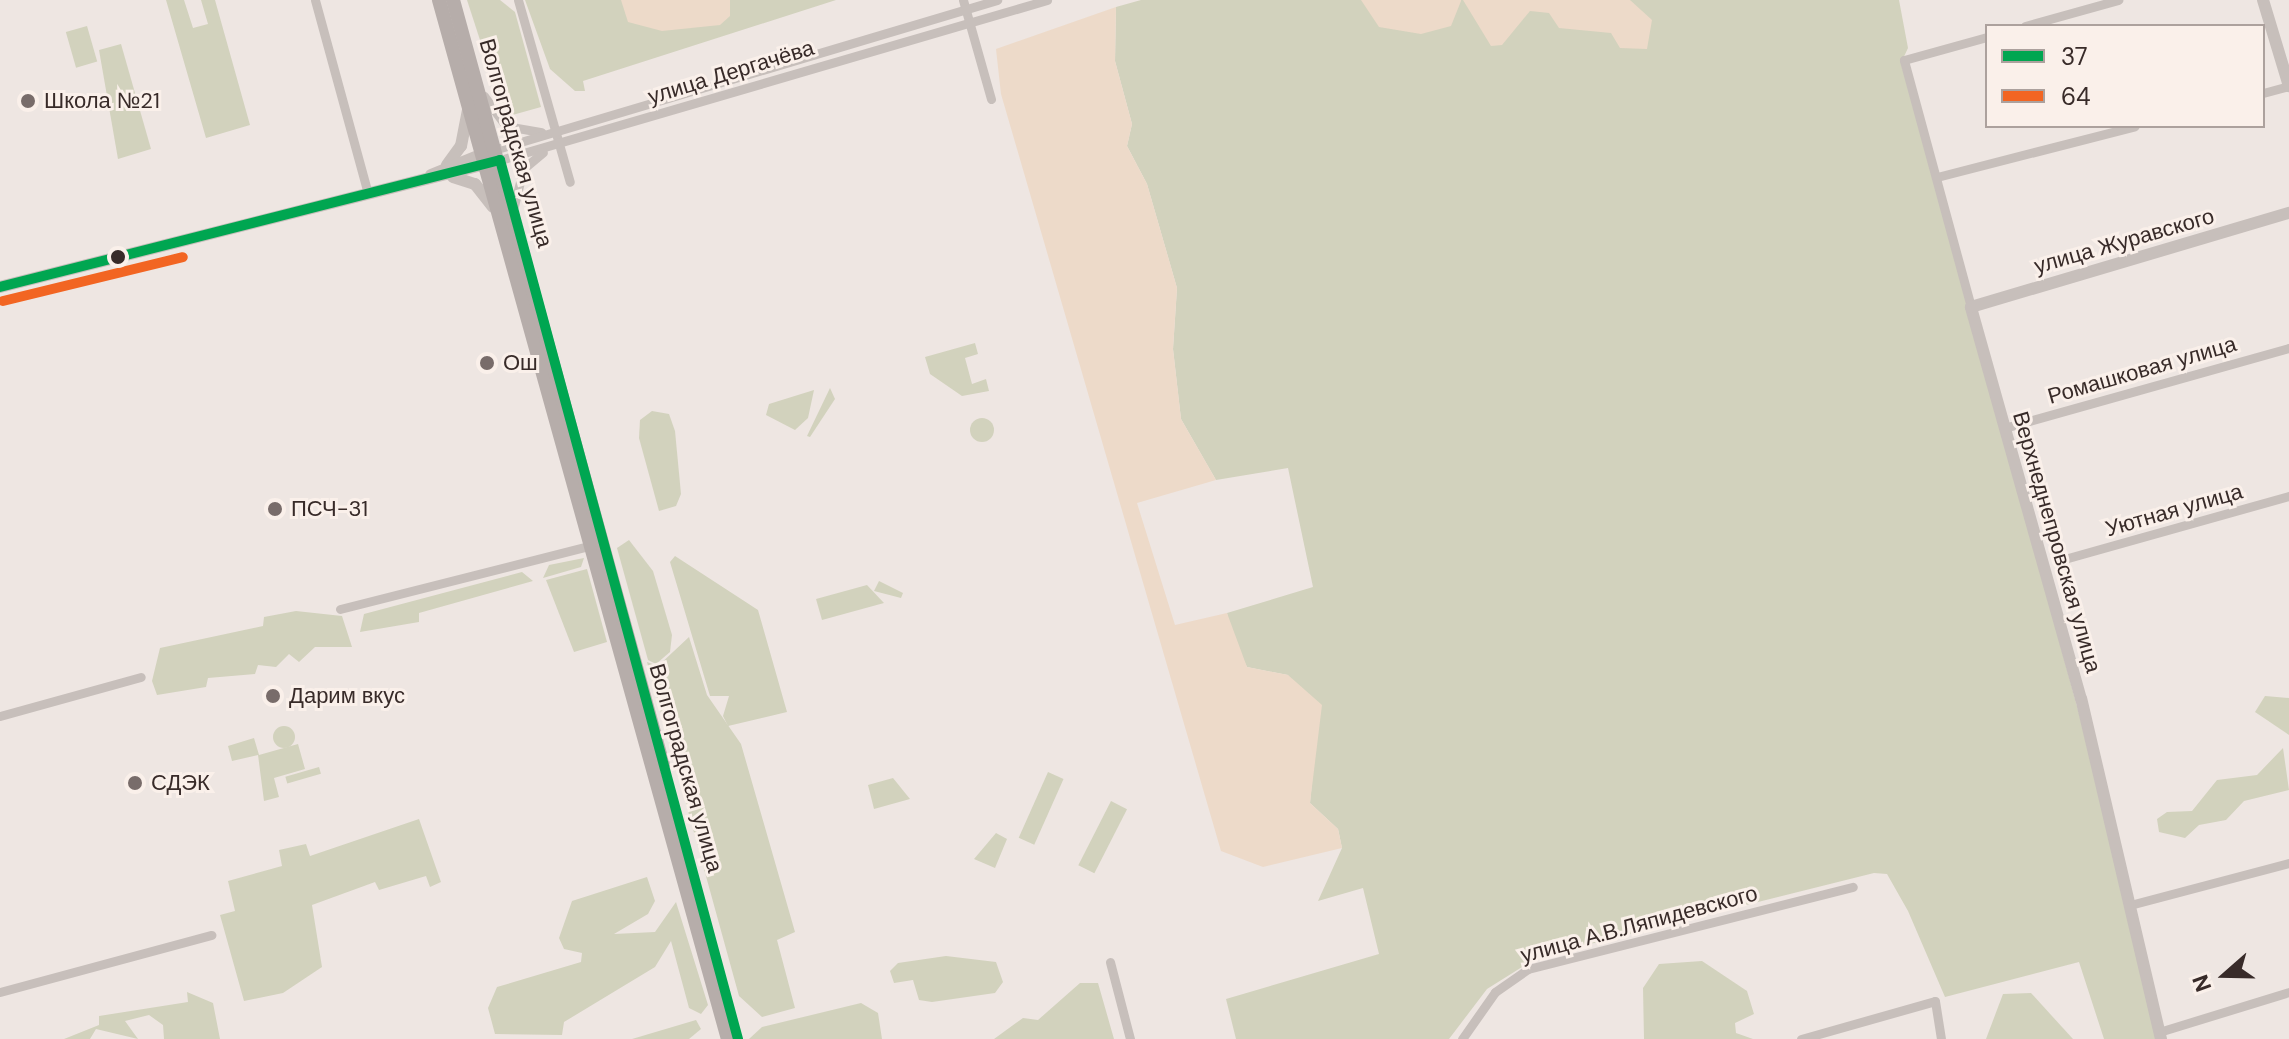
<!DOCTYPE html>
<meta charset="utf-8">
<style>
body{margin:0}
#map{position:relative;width:2289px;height:1039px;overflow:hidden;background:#eee6e2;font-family:"DM Sans",sans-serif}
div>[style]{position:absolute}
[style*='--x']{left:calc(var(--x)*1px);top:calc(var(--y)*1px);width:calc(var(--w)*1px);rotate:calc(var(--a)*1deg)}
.green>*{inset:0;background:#d2d2bd;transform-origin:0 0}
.round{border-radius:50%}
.sand>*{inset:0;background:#eddac9}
.minor>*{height:9px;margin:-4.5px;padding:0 4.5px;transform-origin:4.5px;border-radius:4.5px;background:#c7bfbb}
.tertiary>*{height:12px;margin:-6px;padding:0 6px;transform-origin:6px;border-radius:6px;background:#c7bfbb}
.primary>*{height:14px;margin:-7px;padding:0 7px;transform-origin:7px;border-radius:7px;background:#b6adaa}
.bus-1>*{height:10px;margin:-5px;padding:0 5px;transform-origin:5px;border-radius:5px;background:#00a651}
.bus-2>*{height:10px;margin:-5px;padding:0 5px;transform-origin:5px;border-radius:5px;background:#f26522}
.dots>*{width:22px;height:22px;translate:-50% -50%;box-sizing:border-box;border:4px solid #faf0ea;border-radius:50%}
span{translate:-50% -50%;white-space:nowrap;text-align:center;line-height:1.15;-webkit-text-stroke:6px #faf0ea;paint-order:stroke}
.street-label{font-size:22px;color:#382b29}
.poi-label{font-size:22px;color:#382b29}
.left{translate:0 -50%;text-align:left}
.legend{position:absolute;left:1985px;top:24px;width:280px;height:104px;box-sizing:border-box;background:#faf0ea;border:2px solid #aca19d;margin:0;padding:10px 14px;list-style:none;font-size:24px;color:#382b29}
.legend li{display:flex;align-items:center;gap:16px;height:40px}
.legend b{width:40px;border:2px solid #aca19d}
.north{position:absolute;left:2185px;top:935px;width:80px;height:80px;-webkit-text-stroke:6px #faf0ea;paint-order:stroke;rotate:250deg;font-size:22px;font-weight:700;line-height:32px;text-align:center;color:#382b29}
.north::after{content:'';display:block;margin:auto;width:28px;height:36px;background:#382b29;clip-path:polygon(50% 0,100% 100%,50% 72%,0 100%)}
</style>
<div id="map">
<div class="green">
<i style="clip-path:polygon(166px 0,184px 0,193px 28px,208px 24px,201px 0,215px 0,250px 125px,206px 138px)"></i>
<i style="clip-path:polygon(467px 0,500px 0,515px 12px,541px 107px,505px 117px)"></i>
<i style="clip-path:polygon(525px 0,836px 0,583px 81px,585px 91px,575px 91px,550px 69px)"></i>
<i style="clip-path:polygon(1141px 0,1899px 0,1908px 48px,1901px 63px,2098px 783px,2157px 1039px,2104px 1039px,2079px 962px,1945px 997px,1908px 911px,1887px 874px,1874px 873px,1538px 957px,1487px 989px,1449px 1039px,1236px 1039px,1226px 999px,1379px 954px,1363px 888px,1318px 901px,1342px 848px,1338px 829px,1310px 803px,1313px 772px,1288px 675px,1247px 667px,1233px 639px,1227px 613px,1313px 587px,1288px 468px,1216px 480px,1181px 419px,1173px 349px,1177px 288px,1147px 184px,1127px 146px,1132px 124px,1115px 61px,1116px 7px)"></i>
<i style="left:87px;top:26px;width:37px;height:22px;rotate:74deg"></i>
<i style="clip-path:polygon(121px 44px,151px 149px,118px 159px,99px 50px)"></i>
<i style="clip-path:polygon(975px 343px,978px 354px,965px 358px,972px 384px,986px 379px,989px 391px,962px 396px,930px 374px,925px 357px)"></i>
<i style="clip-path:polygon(830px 388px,835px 399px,810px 437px,807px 436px)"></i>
<i style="clip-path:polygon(814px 390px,808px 418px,795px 430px,766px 415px,769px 404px)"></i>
<i style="clip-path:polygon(652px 411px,669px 414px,675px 431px,681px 494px,676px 506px,659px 511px,639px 438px,640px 420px)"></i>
<i class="round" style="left:970px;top:418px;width:24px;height:24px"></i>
<i style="clip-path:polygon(629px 540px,653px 571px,672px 635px,670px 652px,656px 664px,648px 660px,617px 548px)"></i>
<i style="clip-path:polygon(675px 556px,758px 610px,787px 712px,728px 726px,723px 716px,729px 696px,710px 696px,670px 562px)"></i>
<i style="clip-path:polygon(584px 558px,581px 567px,543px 578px,549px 565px)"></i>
<i style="clip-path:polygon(587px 569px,607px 642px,574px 652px,546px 580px)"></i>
<i style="clip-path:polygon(522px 572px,533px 581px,419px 613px,419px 622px,360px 632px,364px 614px)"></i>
<i style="clip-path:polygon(879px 581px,903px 593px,901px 598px,874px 591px)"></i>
<i style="clip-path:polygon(867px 585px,884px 603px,822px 620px,816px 599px)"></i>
<i style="clip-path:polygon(296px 611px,342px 616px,352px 647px,315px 647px,299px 662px,289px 654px,276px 667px,258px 665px,255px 674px,208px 678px,206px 687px,157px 695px,152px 681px,160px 648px,263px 626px,264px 617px)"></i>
<i style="clip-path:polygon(689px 637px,707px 695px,741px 744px,795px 932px,777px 940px,795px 1008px,762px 1017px,739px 996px,647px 662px,658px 666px)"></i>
<i style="clip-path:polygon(2265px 696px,2289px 698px,2289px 735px,2255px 712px)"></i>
<i class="round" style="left:273px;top:726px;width:22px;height:22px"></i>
<i style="clip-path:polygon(254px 738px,259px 755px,298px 744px,305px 769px,274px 778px,279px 797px,264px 801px,258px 755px,232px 761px,228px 746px)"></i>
<i style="clip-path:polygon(2283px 748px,2289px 790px,2244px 801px,2226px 820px,2199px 825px,2185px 838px,2159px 832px,2157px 819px,2167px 812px,2192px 811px,2217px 780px,2257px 775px)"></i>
<i style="left:319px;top:767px;width:7px;height:35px;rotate:74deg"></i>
<i style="left:1048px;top:772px;width:17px;height:72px;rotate:24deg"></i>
<i style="clip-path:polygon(893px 778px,910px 799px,874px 809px,868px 785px)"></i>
<i style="left:1111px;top:801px;width:18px;height:72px;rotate:27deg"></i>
<i style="clip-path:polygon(419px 819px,441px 882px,430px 887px,426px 876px,379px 890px,375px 882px,312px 905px,322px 967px,283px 993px,244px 1001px,220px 915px,235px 911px,228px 881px,282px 866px,279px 850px,306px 844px,310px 856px)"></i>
<i style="clip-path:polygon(996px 833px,1007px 839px,995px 868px,974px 859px)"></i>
<i style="clip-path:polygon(647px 877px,655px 901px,648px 914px,614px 934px,655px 932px,676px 902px,708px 1005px,701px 1014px,689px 1008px,671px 941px,655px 967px,564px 1022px,562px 1035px,495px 1034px,488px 1008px,497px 987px,581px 962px,582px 953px,564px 949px,559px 938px,572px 901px)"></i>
<i style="clip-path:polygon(946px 956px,996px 962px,1003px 982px,995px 993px,932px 1002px,919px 1000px,913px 980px,894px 983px,890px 971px,898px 963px)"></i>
<i style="clip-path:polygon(1702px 961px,1747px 991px,1754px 1014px,1735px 1023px,1736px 1033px,1753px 1039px,1644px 1039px,1643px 988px,1659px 964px)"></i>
<i style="clip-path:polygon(1080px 983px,1098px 983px,1114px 1039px,994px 1039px,1023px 1018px,1038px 1020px)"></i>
<i style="clip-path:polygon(187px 992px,213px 1003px,220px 1039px,164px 1039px,163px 1025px,149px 1015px,125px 1021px,138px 1039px,96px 1029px,90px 1039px,64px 1039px,99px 1025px,99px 1016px,188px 1002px)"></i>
<i style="clip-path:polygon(2031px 993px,2073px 1039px,1986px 1039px,2003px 994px)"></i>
<i style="clip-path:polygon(861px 1003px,878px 1013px,882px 1039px,749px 1039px,762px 1027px)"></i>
<i style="clip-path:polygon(696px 1020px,701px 1029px,689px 1039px,632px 1039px)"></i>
</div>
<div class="sand">
<i style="clip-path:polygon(621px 0,730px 0,730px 16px,720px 25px,662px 31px,628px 22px)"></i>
<i style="clip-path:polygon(1361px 0,1461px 0,1461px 1px,1451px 26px,1421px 34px,1379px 27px)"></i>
<i style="clip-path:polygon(1463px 0,1630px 0,1652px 20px,1647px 49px,1620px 48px,1611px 33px,1559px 28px,1549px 13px,1530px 11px,1502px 45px,1491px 46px)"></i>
<i style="clip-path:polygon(1116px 7px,1115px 61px,1132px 124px,1127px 146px,1147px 184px,1177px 288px,1173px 349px,1181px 419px,1216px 480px,1137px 503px,1175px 625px,1227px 613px,1247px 667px,1288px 675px,1322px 705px,1310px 803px,1338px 829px,1342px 848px,1263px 867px,1221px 851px,1001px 94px,996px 49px)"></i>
</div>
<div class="minor">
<i style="--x:315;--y:0;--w:201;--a:74.7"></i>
<i style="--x:518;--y:0;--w:189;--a:74.1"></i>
<i style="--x:963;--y:0;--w:103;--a:74.2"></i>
<i style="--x:2025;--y:26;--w:97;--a:-15.6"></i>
<i style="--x:2263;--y:93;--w:27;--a:-15"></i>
<i style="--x:484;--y:96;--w:37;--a:54"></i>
<i style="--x:506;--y:126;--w:36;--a:10"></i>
<i style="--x:497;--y:149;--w:522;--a:-16.59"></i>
<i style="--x:500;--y:160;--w:570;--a:-16.3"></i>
<i style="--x:1937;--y:177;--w:204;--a:-14.4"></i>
<i style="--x:514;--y:206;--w:38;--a:-76"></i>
<i style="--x:523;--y:169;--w:26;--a:-40"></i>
<i style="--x:1971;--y:307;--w:256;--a:-105.2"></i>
<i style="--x:1904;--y:60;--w:86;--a:-15.5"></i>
<i style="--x:2004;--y:428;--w:296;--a:-15.7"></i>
<i style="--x:2068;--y:558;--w:230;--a:-15.7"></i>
<i style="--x:340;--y:609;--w:257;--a:-14.2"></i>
<i style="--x:0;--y:716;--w:146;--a:-15.5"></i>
<i style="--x:2130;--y:905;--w:164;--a:-14.8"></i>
<i style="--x:1110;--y:962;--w:80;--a:75.4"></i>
<i style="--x:0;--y:992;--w:219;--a:-15.1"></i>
<i style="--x:2159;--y:1032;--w:136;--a:-17.1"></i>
<i style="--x:1462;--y:1039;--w:57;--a:-54.9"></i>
<i style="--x:1495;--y:992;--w:40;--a:-34.9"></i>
<i style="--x:1528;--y:969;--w:335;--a:-14.2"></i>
<i style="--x:1801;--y:1039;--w:139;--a:-15.8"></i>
<i style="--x:1935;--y:1001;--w:38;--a:81"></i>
</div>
<div class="tertiary">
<i style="--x:2263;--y:0;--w:90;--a:73.2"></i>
<i style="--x:447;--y:165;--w:24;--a:-54"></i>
<i style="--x:461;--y:146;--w:38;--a:-79"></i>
<i style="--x:431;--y:175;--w:61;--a:-22"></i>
<i style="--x:453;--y:177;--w:23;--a:18"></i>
<i style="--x:475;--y:184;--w:29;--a:52"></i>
<i style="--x:0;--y:287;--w:509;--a:-14.23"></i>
<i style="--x:2161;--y:1039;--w:349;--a:-103.2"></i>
<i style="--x:2081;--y:699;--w:407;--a:-105.7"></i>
<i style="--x:1971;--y:307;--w:332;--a:-16.5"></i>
</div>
<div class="primary">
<i style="--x:439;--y:0;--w:1078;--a:74.46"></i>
<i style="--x:453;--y:0;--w:793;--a:74.65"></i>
</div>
<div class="bus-1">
<i style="--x:0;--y:287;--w:516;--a:-14.25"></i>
<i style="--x:500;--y:160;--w:911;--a:74.85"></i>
</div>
<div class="bus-2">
<i style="--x:3;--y:301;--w:185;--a:-13.7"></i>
</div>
<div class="dots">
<i style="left:28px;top:101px;background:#786c6a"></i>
<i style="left:118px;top:257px;background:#382b29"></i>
<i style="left:487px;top:363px;background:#786c6a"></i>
<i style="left:275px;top:509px;background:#786c6a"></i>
<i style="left:273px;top:696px;background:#786c6a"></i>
<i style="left:135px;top:783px;background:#786c6a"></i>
</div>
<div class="street-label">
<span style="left:731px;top:72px;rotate:-17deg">улица Дергачёва</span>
<span style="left:516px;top:143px;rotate:74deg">Волгоградская улица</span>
<span style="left:2124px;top:241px;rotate:-16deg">улица Журавского</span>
<span style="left:2142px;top:370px;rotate:-16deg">Ромашковая улица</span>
<span style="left:2174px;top:510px;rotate:-16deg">Уютная улица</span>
<span style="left:2057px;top:542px;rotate:74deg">Верхнеднепровская улица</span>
<span style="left:686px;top:768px;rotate:74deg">Волгоградская улица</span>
<span style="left:1639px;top:924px;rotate:-15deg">улица А.В.Ляпидевского</span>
</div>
<div class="poi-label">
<span class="left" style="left:44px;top:101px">Школа №21</span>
<span class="left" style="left:503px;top:363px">Ош</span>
<span class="left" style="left:291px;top:509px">ПСЧ-31</span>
<span class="left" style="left:289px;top:696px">Дарим вкус</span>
<span class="left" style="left:151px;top:783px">СДЭК</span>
</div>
<ul class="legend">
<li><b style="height:10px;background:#00a651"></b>37</li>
<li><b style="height:10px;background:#f26522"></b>64</li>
</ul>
<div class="north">N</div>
</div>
